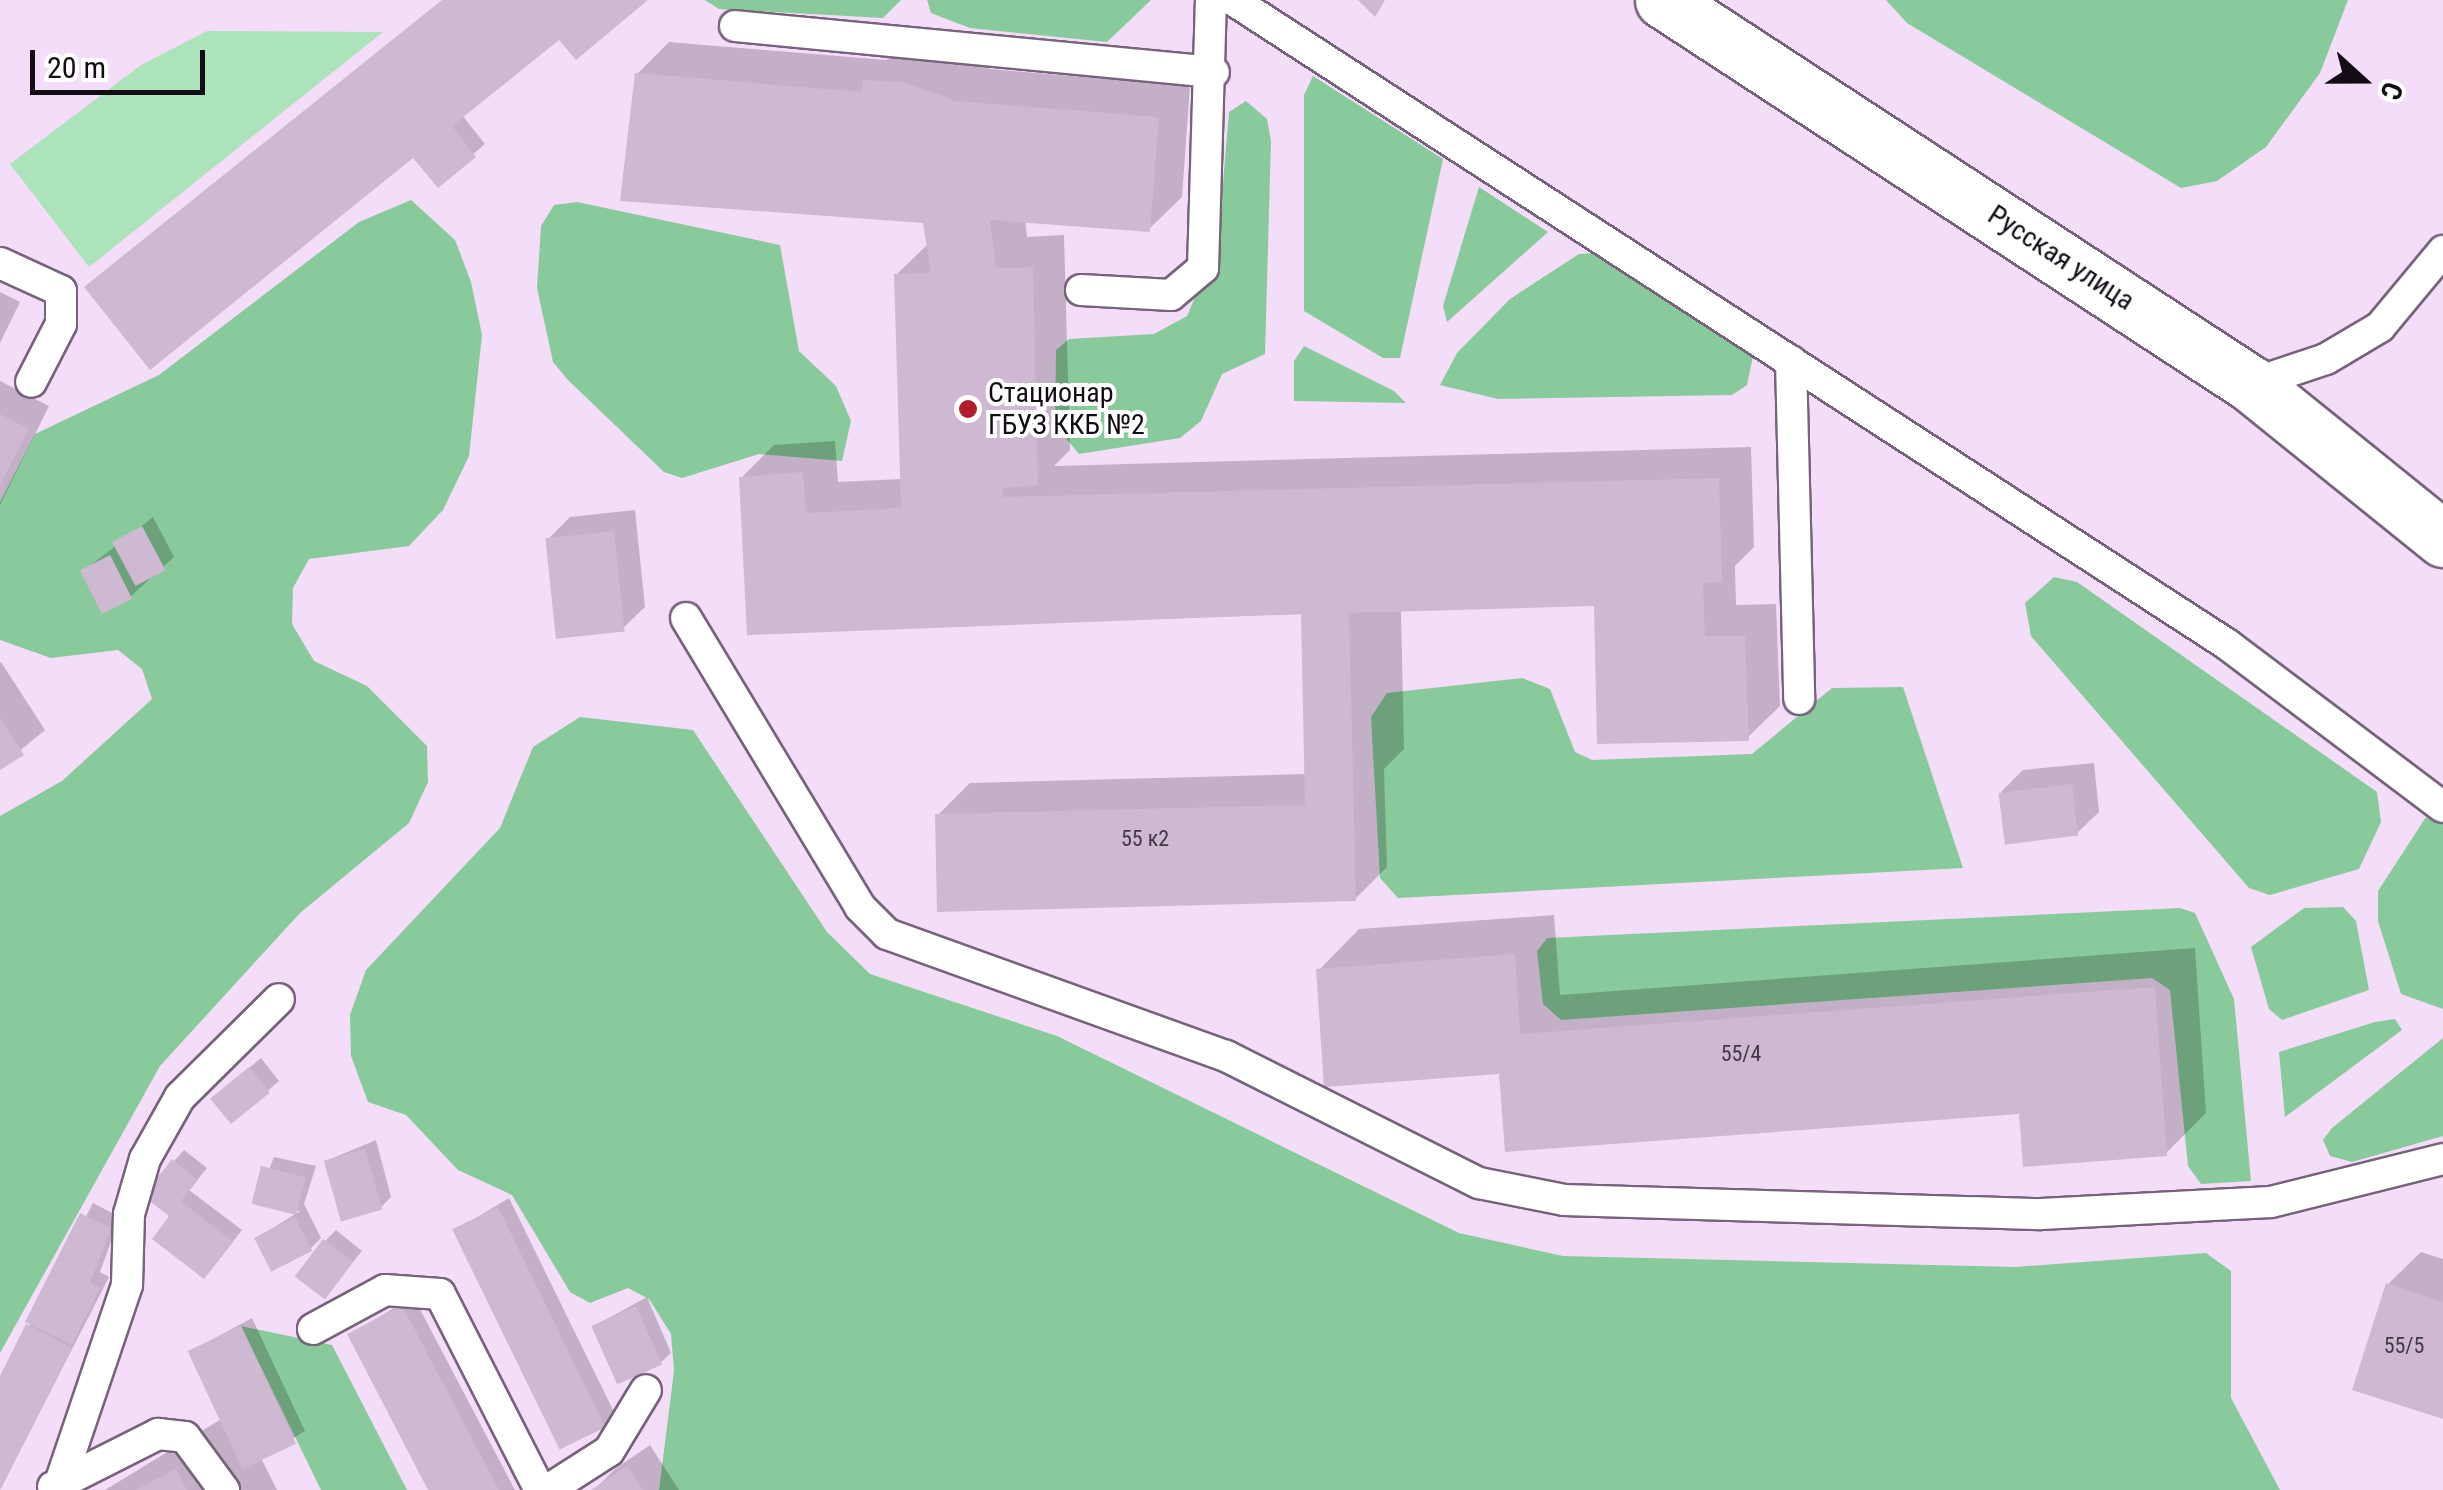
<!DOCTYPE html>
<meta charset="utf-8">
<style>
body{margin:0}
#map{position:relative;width:2443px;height:1490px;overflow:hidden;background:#f4ddf8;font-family:"Roboto Condensed",sans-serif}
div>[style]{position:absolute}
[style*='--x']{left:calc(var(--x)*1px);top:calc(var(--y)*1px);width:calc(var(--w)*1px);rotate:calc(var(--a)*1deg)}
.green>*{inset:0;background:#ade3bb}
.forest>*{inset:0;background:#88ca9b}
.shadow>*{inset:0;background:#0003}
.building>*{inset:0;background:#ceb8d2;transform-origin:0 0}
.roads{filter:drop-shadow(2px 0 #77637b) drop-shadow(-2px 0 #77637b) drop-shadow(0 2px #77637b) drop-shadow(0 -2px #77637b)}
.service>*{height:30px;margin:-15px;padding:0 15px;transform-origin:15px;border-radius:15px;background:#fff}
.tertiary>*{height:55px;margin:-27.5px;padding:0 27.5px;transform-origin:27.5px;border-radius:27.5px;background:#fff}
.dots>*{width:28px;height:28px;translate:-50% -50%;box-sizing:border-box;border:5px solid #fff;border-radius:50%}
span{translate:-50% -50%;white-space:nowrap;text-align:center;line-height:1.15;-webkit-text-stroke:8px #fff;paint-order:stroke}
.number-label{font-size:22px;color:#423744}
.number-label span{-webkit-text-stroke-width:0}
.street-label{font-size:28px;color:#130c15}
.poi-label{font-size:28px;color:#130c15}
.left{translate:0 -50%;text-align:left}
.north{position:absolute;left:2313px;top:30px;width:100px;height:100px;-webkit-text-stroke:8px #fff;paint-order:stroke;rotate:111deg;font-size:28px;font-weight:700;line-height:40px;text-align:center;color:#130c15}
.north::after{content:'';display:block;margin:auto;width:35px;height:45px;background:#130c15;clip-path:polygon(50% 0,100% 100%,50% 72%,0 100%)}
.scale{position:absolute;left:30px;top:50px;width:175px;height:45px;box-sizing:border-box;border:5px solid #130c15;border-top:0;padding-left:12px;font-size:30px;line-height:35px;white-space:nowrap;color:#130c15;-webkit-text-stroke:8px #fff;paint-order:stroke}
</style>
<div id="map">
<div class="green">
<i style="clip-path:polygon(207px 31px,383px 32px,89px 267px,10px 164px,141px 65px)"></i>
</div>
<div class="forest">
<i style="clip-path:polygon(705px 0,901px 0,883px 18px,719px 9px)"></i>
<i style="clip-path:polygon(927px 0,1151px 0,1107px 42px,970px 28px,931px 13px)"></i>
<i style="clip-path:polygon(1886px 0,2348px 0,2320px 73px,2266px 147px,2217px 181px,2181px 188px,1907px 23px)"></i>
<i style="clip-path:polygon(1313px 76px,1443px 159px,1400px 358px,1383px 358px,1304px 311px,1304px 95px)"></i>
<i style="clip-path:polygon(1246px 101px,1267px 119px,1271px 141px,1265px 354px,1222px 374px,1201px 421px,1180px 438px,1079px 454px,1055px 425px,1056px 350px,1069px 339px,1154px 334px,1187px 316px,1218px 243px,1229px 112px)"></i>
<i style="clip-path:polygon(1479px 187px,1548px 232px,1447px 322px,1443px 306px)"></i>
<i style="clip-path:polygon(411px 200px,455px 240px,471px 282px,482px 335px,469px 456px,443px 510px,409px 546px,309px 559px,293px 588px,292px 624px,314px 661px,367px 686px,427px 746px,428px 782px,409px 823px,300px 913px,160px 1066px,0 1353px,0 816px,62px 781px,152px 699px,142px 669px,118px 650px,51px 658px,0 640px,0 502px,35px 434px,159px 375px,359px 222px)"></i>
<i style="clip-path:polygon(577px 202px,780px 245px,799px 351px,836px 386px,851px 421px,842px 461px,759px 454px,682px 478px,664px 472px,568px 380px,553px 362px,537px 288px,541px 226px,554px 205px)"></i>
<i style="clip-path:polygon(1596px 253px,1753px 356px,1747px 385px,1732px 395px,1498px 399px,1440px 385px,1457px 353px,1510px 299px,1579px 254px)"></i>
<i style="clip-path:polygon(1304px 346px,1394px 391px,1406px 403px,1294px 401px,1294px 361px)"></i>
<i style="clip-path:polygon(2054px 577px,2077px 582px,2377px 792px,2381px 822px,2359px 869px,2270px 895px,2249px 888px,2031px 636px,2025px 603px)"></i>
<i style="clip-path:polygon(1522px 678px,1550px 689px,1575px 752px,1592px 760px,1752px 754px,1832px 688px,1903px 687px,1963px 868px,1398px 898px,1380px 878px,1371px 717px,1387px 693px)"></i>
<i style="clip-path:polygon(580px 717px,693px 730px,827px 932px,870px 974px,1057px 1036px,1459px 1233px,1563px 1256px,2015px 1267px,2206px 1253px,2231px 1271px,2231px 1398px,2280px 1490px,659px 1490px,674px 1371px,671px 1334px,649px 1299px,628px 1288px,590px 1303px,570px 1292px,512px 1195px,458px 1170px,406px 1115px,368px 1102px,351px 1056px,350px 1015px,366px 970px,500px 828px,533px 747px)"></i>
<i style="clip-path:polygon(2426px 817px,2443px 824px,2443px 1009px,2401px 994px,2378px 921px,2378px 891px)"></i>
<i style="clip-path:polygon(2343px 907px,2356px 921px,2369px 990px,2282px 1020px,2269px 1009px,2251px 947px,2304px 908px)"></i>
<i style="clip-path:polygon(2180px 908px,2195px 913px,2234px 999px,2251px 1181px,2201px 1184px,2188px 1166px,2170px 990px,2152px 978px,1561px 1020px,1543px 1004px,1537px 951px,1547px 938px)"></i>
<i style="clip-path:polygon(2375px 1022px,2395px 1019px,2402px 1030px,2285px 1117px,2279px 1052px)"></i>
<i style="clip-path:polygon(2443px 1038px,2443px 1136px,2352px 1162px,2330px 1156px,2323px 1140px,2332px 1128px)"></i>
<i style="clip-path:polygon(241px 1326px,332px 1345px,407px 1490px,321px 1490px)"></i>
</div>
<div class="shadow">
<i style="clip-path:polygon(443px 0,644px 0,560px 37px,462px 115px,485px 144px,438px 184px)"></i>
<i style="clip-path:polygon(669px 42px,886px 60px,897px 49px,936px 50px,990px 69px,1190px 86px,1182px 197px,1149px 229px,1025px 220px,1027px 237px,1064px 235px,1070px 450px,1054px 466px,1751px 447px,1754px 547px,1735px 566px,1736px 605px,1776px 604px,1780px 706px,1747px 738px,1596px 603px,1401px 610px,1404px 749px,1384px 769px,1387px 867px,1355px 899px,938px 815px,970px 783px,1306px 774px,1304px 614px,749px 633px,741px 478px,774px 445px,835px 441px,838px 482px,902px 479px,896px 275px,929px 243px,925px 221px,637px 74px)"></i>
<i style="clip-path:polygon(0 292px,20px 302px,0 343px)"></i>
<i style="clip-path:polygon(0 381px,49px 406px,0 505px)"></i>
<i style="clip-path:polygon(635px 510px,645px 607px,622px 629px,548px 539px,570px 517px)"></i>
<i style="clip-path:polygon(153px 517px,174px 557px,130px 597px,83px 571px)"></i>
<i style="clip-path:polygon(1px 662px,45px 730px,0 767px,0 663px)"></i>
<i style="clip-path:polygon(2094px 763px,2099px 812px,2076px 834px,2001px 792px,2023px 770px)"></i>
<i style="clip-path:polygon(1554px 915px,1560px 995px,2195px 948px,2206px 1113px,2166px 1153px,2022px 1111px,1501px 1072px,1319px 970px,1359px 929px)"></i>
<i style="clip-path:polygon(261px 1058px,279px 1081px,232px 1122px,225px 1088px)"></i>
<i style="clip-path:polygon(376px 1140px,391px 1197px,380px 1208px,326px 1161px)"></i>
<i style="clip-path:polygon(184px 1150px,207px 1168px,189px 1190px,242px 1230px,214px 1266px,173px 1216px,174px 1161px)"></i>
<i style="clip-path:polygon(274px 1157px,316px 1166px,304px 1204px,321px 1238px,310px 1249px,257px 1238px,300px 1211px,256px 1202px)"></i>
<i style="clip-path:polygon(509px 1198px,615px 1414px,604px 1425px,456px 1230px)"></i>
<i style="clip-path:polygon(93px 1203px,120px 1217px,100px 1272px,109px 1277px,0 1490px,0 1382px)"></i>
<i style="clip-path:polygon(336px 1230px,362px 1251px,325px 1296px,325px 1241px)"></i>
<i style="clip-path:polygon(2421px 1252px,2443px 1259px,2443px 1417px,2388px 1284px)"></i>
<i style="clip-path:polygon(413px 1296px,515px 1490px,431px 1490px,350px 1335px)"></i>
<i style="clip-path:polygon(647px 1297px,671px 1353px,660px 1363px,594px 1326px)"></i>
<i style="clip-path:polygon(252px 1318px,305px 1431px,261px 1458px,277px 1490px,105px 1490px,223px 1418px,191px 1351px)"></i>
<i style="clip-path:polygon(650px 1445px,679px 1490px,594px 1490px,615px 1469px)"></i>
</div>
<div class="building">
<i style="clip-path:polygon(442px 0,648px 0,576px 60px,559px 40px,452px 126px,476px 157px,438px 188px,413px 158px,150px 370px,84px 287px)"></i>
<i style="clip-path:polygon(1358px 0,1385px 0,1375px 17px)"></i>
<i style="clip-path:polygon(635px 73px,861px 92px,863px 80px,903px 82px,956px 101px,1159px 117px,1150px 232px,990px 220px,996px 268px,1033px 267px,1038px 485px,1003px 488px,1003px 497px,1719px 478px,1722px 582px,1703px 583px,1705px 636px,1745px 636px,1749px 741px,1597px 744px,1594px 606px,1349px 613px,1356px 901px,937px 912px,935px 814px,1305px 805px,1301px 614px,747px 635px,739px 477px,803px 472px,806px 513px,901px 508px,894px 274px,931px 273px,923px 223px,620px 201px)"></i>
<i style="clip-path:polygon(0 414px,29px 429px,0 486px)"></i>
<i style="left:142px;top:526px;width:50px;height:34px;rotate:62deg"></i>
<i style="left:614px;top:531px;width:101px;height:69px;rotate:84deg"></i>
<i style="left:110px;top:555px;width:49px;height:34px;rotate:63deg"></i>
<i style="clip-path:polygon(0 717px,24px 755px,0 770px)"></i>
<i style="left:2072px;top:784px;width:52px;height:74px;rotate:83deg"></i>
<i style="clip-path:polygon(1515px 954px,1520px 1034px,2155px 987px,2167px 1156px,2023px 1167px,2019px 1114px,1505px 1152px,1499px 1074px,1324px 1087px,1316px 969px)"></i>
<i style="left:249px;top:1067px;width:33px;height:50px;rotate:51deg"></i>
<i style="left:365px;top:1149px;width:63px;height:43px;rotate:74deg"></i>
<i style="clip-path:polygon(172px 1159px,198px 1180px,181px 1201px,233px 1242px,204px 1279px,152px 1239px,169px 1216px,143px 1196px)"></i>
<i style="left:261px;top:1166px;width:46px;height:39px;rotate:14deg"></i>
<i style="left:498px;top:1207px;width:245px;height:51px;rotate:64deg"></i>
<i style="clip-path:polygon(80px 1213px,111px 1228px,90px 1283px,100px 1288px,72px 1345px,25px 1322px)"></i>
<i style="left:295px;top:1217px;width:38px;height:46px;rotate:63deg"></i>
<i style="left:323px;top:1239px;width:38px;height:47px;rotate:37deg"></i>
<i style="clip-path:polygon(2386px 1283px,2443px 1302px,2443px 1419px,2352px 1390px)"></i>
<i style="clip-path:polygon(402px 1305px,499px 1490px,428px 1490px,347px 1334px)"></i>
<i style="left:636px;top:1306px;width:64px;height:49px;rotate:66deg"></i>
<i style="clip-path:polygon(26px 1324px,72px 1348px,0 1490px,0 1376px)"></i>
<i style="left:241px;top:1326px;width:130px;height:59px;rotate:65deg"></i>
<i style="clip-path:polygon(627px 1466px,643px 1490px,591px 1490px)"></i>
<i style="clip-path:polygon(176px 1469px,187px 1490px,136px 1490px)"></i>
</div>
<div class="roads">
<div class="service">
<i style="--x:1233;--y:0;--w:1186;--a:32.95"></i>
<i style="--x:2228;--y:645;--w:269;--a:37"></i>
<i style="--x:735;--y:26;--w:481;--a:5.5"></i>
<i style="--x:0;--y:263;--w:67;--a:24.7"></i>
<i style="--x:61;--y:291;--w:33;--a:90"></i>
<i style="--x:61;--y:324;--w:65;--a:117.3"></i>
<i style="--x:1081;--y:290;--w:90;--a:3.2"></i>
<i style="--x:1171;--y:295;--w:42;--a:-40.2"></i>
<i style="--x:1203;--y:268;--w:268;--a:-88.3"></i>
<i style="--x:1791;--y:361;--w:338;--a:88.6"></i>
<i style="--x:2251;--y:384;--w:79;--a:-18.4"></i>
<i style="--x:2326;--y:359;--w:63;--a:-30.7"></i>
<i style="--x:2380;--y:327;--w:99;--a:-50.3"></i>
<i style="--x:686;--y:618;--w:337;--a:58.9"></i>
<i style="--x:860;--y:907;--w:38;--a:45"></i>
<i style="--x:887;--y:934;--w:360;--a:19.8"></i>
<i style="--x:1226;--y:1056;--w:283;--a:26.7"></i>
<i style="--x:1479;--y:1183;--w:87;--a:11.3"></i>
<i style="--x:1564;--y:1200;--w:477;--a:1.7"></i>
<i style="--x:2041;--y:1214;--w:230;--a:-3"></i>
<i style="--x:2271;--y:1202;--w:177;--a:-14"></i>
<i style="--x:313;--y:1329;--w:82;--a:-28.4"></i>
<i style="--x:385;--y:1290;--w:55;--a:4.2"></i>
<i style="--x:440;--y:1294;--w:220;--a:63"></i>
<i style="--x:62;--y:1477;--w:203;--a:-71.3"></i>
<i style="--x:127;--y:1285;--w:71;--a:-88.4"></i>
<i style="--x:129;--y:1214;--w:57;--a:-73.8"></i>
<i style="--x:145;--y:1159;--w:71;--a:-60.6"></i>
<i style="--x:180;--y:1097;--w:139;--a:-44.7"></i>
<i style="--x:53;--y:1487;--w:118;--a:-26.8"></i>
<i style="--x:158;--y:1434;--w:27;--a:6"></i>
<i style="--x:185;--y:1437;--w:66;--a:53.7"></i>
<i style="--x:548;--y:1490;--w:72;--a:-32.6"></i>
<i style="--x:609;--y:1451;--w:71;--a:-58.8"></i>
</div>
<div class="tertiary">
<i style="--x:1663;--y:0;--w:702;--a:33.15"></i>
<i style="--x:2251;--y:384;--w:247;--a:38.9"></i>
</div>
</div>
<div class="dots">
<i style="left:968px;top:409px;background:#b01e2d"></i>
</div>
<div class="number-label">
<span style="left:1145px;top:839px">55 к2</span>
<span style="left:1741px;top:1054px">55/4</span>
<span style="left:2404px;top:1346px">55/5</span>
</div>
<div class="street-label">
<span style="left:2061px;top:258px;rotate:33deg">Русская улица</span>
</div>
<div class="poi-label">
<span class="left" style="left:988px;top:409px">Стационар<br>ГБУЗ ККБ №2</span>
</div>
<div class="north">С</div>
<div class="scale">20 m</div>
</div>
